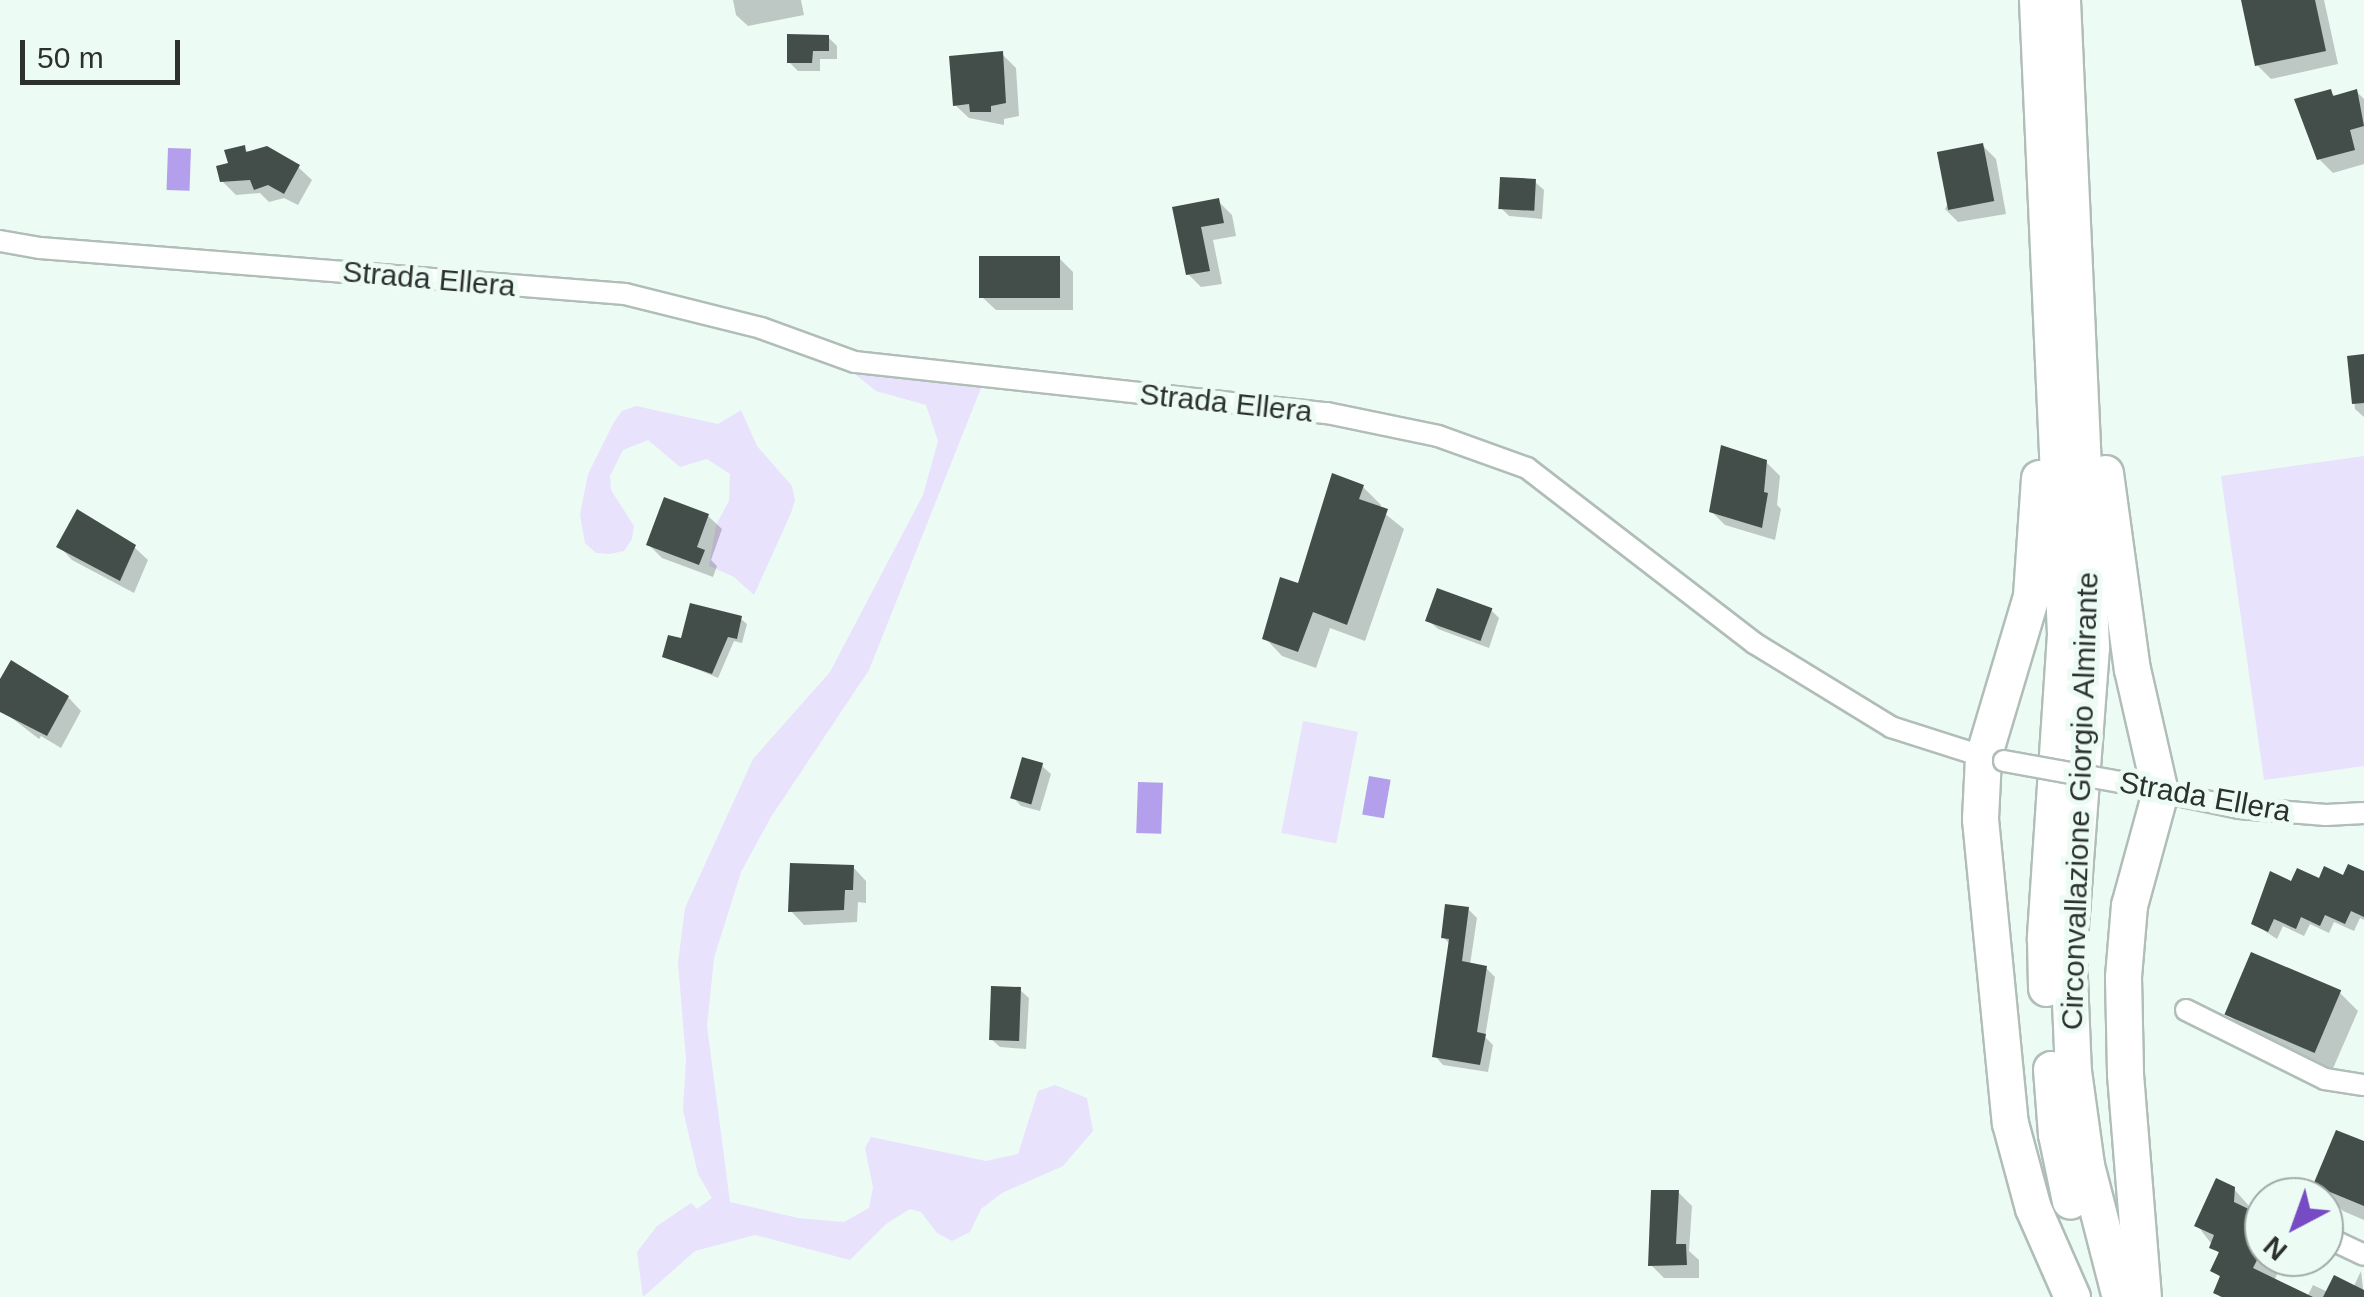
<!DOCTYPE html>
<style>
body{margin:0}
#map{position:relative;width:2364px;height:1297px;overflow:hidden;background:#edfbf5;font-family:Arial,sans-serif}
div>[style]{position:absolute}
[style*='--x']{left:calc(var(--x)*1px);top:calc(var(--y)*1px);width:calc(var(--w)*1px);rotate:calc(var(--a)*1deg)}
.green>*{inset:0;background:#e8e2fd;transform-origin:0 0}
.water>*{inset:0;background:#b39feb;transform-origin:0 0}
.shadow>*{inset:0;background:#0003}
.building>*{inset:0;background:#434e4a;transform-origin:0 0}
.roads{filter:drop-shadow(2px 0 #b0bdb8) drop-shadow(-2px 0 #b0bdb8) drop-shadow(0 2px #b0bdb8) drop-shadow(0 -2px #b0bdb8)}
.minor>*{height:20px;margin:-10px;padding:0 10px;transform-origin:10px;border-radius:10px;background:#fff}
.trunk>*{height:35px;margin:-17.5px;padding:0 17.5px;transform-origin:17.5px;border-radius:17.5px;background:#fff}
.bridges{filter:drop-shadow(2px 0 #b0bdb8) drop-shadow(-2px 0 #b0bdb8) drop-shadow(0 2px #b0bdb8) drop-shadow(0 -2px #b0bdb8)}
.minor-bridge>*{height:20px;margin:-10px;padding:0 10px;transform-origin:10px;border-radius:10px;background:#fff}
span{translate:-50% -50%;white-space:nowrap;text-align:center;line-height:1.15;-webkit-text-stroke:10px #edfbf5;paint-order:stroke}
.street-label{font-size:30px;color:#2c312f}
.north{position:absolute;left:2244px;top:1177px;width:100px;height:100px;box-sizing:border-box;background:#edfbf5;border:2px solid #a0aaa6;border-radius:50%;rotate:221deg;font-size:28px;font-weight:700;line-height:40px;text-align:center;color:#2c312f}
.north::after{content:'';display:block;margin:auto;width:35px;height:45px;background:#764bc4;clip-path:polygon(50% 0,100% 100%,50% 72%,0 100%)}
.scale{position:absolute;left:20px;top:40px;width:160px;height:45px;box-sizing:border-box;border:5px solid #2c312f;border-top:0;padding-left:12px;font-size:30px;line-height:35px;white-space:nowrap;color:#2c312f;-webkit-text-stroke:8px #edfbf5;paint-order:stroke}
</style>
<div id="map">
<div class="green">
<i style="clip-path:polygon(851px 371px,981px 388px,869px 670px,771px 817px,741px 872px,714px 958px,707px 1026px,730px 1202px,798px 1218px,844px 1222px,869px 1208px,873px 1187px,865px 1148px,871px 1137px,986px 1161px,1018px 1154px,1038px 1091px,1055px 1085px,1087px 1098px,1093px 1131px,1063px 1166px,1002px 1193px,981px 1209px,970px 1232px,952px 1241px,937px 1233px,921px 1212px,910px 1209px,886px 1224px,850px 1260px,755px 1235px,695px 1251px,643px 1297px,637px 1252px,657px 1226px,691px 1203px,697px 1209px,712px 1198px,698px 1174px,683px 1110px,686px 1059px,678px 963px,685px 908px,753px 759px,830px 672px,923px 495px,938px 441px,926px 405px,876px 391px)"></i>
<i style="clip-path:polygon(636px 406px,718px 424px,741px 410px,757px 446px,792px 486px,795px 500px,791px 513px,754px 595px,734px 577px,709px 566px,716px 525px,729px 501px,730px 474px,707px 459px,680px 467px,648px 440px,623px 450px,610px 476px,611px 490px,634px 526px,632px 539px,624px 551px,610px 554px,596px 553px,585px 543px,580px 515px,588px 474px,614px 422px,622px 411px)"></i>
<i style="clip-path:polygon(2364px 456px,2364px 766px,2264px 780px,2221px 476px)"></i>
<i style="left:1303px;top:721px;width:56px;height:114px;rotate:11deg"></i>
</div>
<div class="water">
<i style="left:168px;top:148px;width:23px;height:42px;rotate:2deg"></i>
<i style="left:1369px;top:776px;width:22px;height:39px;rotate:10deg"></i>
<i style="left:1138px;top:782px;width:25px;height:51px;rotate:2deg"></i>
</div>
<div class="shadow">
<i style="clip-path:polygon(733px 0,801px 0,804px 15px,748px 26px,736px 15px)"></i>
<i style="clip-path:polygon(2243px 0,2324px 0,2338px 64px,2271px 79px,2257px 65px)"></i>
<i style="clip-path:polygon(828px 37px,837px 46px,837px 59px,820px 59px,820px 71px,798px 71px,789px 62px)"></i>
<i style="clip-path:polygon(1002px 54px,1016px 68px,1019px 116px,1004px 119px,1004px 125px,969px 118px,955px 105px)"></i>
<i style="clip-path:polygon(2330px 91px,2336px 97px,2357px 92px,2364px 99px,2364px 164px,2333px 173px,2319px 159px)"></i>
<i style="clip-path:polygon(1982px 145px,1996px 159px,2006px 214px,1958px 222px,1945px 209px)"></i>
<i style="clip-path:polygon(244px 148px,250px 154px,298px 167px,312px 180px,298px 205px,284px 198px,269px 202px,260px 193px,236px 195px,222px 181px)"></i>
<i style="clip-path:polygon(1535px 182px,1544px 190px,1542px 219px,1509px 216px,1501px 208px)"></i>
<i style="clip-path:polygon(1218px 201px,1232px 215px,1236px 236px,1213px 240px,1222px 284px,1201px 287px,1188px 274px,1175px 209px)"></i>
<i style="clip-path:polygon(1059px 258px,1073px 272px,1073px 310px,996px 310px,982px 297px)"></i>
<i style="clip-path:polygon(2364px 356px,2364px 417px,2355px 409px,2350px 358px)"></i>
<i style="clip-path:polygon(1766px 462px,1780px 476px,1777px 505px,1781px 509px,1775px 540px,1725px 525px,1712px 512px)"></i>
<i style="clip-path:polygon(1363px 487px,1381px 505px,1379px 509px,1404px 529px,1365px 641px,1330px 628px,1316px 668px,1282px 656px,1265px 638px)"></i>
<i style="clip-path:polygon(708px 516px,722px 529px,711px 560px,717px 566px,713px 577px,662px 558px,649px 545px)"></i>
<i style="clip-path:polygon(59px 546px,134px 547px,148px 560px,134px 593px,72px 560px)"></i>
<i style="clip-path:polygon(1491px 610px,1499px 618px,1489px 648px,1438px 629px,1429px 621px)"></i>
<i style="clip-path:polygon(741px 619px,747px 624px,742px 643px,734px 641px,718px 678px,665px 656px,683px 642px)"></i>
<i style="clip-path:polygon(0 684px,68px 697px,81px 711px,61px 748px,41px 736px,39px 739px,0 709px)"></i>
<i style="clip-path:polygon(1042px 766px,1051px 774px,1040px 811px,1021px 806px,1013px 797px)"></i>
<i style="clip-path:polygon(853px 867px,866px 881px,866px 903px,858px 902px,857px 922px,804px 925px,791px 911px)"></i>
<i style="clip-path:polygon(2364px 874px,2364px 920px,2360px 918px,2354px 931px,2334px 922px,2329px 933px,2310px 924px,2304px 936px,2283px 926px,2277px 939px,2254px 924px,2292px 884px)"></i>
<i style="clip-path:polygon(1468px 909px,1477px 918px,1470px 965px,1486px 968px,1495px 977px,1485px 1037px,1493px 1045px,1488px 1072px,1443px 1065px,1435px 1056px,1451px 945px,1443px 937px)"></i>
<i style="clip-path:polygon(1020px 990px,1029px 998px,1026px 1049px,1000px 1047px,991px 1039px)"></i>
<i style="clip-path:polygon(2340px 993px,2358px 1011px,2331px 1073px,2246px 1032px,2227px 1013px)"></i>
<i style="clip-path:polygon(2364px 1144px,2364px 1220px,2343px 1211px,2316px 1184px)"></i>
<i style="clip-path:polygon(2234px 1189px,2264px 1223px,2264px 1257px,2285px 1257px,2274px 1281px,2307px 1297px,2313px 1285px,2328px 1292px,2353px 1288px,2361px 1271px,2364px 1297px,2220px 1297px,2216px 1292px,2222px 1279px,2213px 1270px,2220px 1255px,2197px 1225px)"></i>
<i style="clip-path:polygon(1678px 1192px,1692px 1206px,1689px 1251px,1699px 1260px,1699px 1278px,1664px 1278px,1651px 1265px)"></i>
</div>
<div class="building">
<i style="clip-path:polygon(2241px 0,2315px 0,2326px 51px,2255px 66px)"></i>
<i style="clip-path:polygon(787px 34px,829px 35px,829px 51px,813px 51px,812px 63px,787px 63px)"></i>
<i style="clip-path:polygon(1003px 51px,1006px 103px,991px 106px,991px 112px,970px 112px,969px 104px,953px 106px,949px 56px)"></i>
<i style="clip-path:polygon(2331px 89px,2333px 96px,2357px 89px,2364px 126px,2350px 130px,2355px 150px,2317px 160px,2294px 99px)"></i>
<i style="left:1983px;top:143px;width:59px;height:47px;rotate:79deg"></i>
<i style="clip-path:polygon(245px 145px,246px 152px,267px 146px,300px 165px,284px 194px,268px 185px,254px 190px,250px 180px,220px 182px,216px 166px,228px 163px,224px 150px)"></i>
<i style="left:1500px;top:177px;width:36px;height:32px;rotate:3deg"></i>
<i style="clip-path:polygon(1219px 198px,1224px 223px,1201px 227px,1210px 271px,1186px 275px,1172px 207px)"></i>
<i style="left:979px;top:256px;width:81px;height:42px"></i>
<i style="clip-path:polygon(2364px 354px,2364px 403px,2352px 404px,2347px 356px)"></i>
<i style="clip-path:polygon(1721px 445px,1767px 460px,1764px 492px,1768px 493px,1762px 528px,1709px 512px)"></i>
<i style="clip-path:polygon(1332px 473px,1364px 485px,1359px 499px,1388px 509px,1347px 625px,1313px 612px,1298px 652px,1262px 639px,1280px 577px,1298px 583px)"></i>
<i style="clip-path:polygon(664px 497px,709px 514px,697px 547px,705px 550px,699px 565px,646px 545px)"></i>
<i style="clip-path:polygon(77px 509px,136px 545px,120px 581px,56px 547px)"></i>
<i style="left:1437px;top:588px;width:59px;height:35px;rotate:20deg"></i>
<i style="clip-path:polygon(690px 603px,742px 616px,737px 639px,728px 637px,712px 674px,662px 657px,668px 635px,681px 638px)"></i>
<i style="clip-path:polygon(11px 660px,69px 696px,47px 736px,0 712px,0 679px)"></i>
<i style="left:1022px;top:757px;width:22px;height:43px;rotate:16deg"></i>
<i style="clip-path:polygon(790px 863px,854px 865px,853px 890px,845px 890px,844px 910px,788px 912px)"></i>
<i style="clip-path:polygon(2348px 864px,2364px 871px,2364px 917px,2351px 911px,2345px 924px,2325px 915px,2320px 926px,2301px 917px,2296px 929px,2274px 919px,2268px 932px,2251px 924px,2270px 871px,2291px 881px,2297px 868px,2319px 878px,2324px 866px,2343px 875px)"></i>
<i style="clip-path:polygon(1445px 904px,1469px 907px,1462px 961px,1487px 966px,1477px 1032px,1486px 1034px,1480px 1065px,1432px 1057px,1449px 939px,1441px 938px)"></i>
<i style="left:2251px;top:952px;width:98px;height:68px;rotate:23deg"></i>
<i style="left:991px;top:986px;width:30px;height:54px;rotate:2deg"></i>
<i style="clip-path:polygon(2336px 1130px,2364px 1141px,2364px 1206px,2313px 1185px)"></i>
<i style="clip-path:polygon(2216px 1178px,2235px 1187px,2234px 1202px,2257px 1213px,2252px 1225px,2264px 1231px,2264px 1246px,2253px 1268px,2313px 1297px,2222px 1297px,2213px 1293px,2220px 1276px,2210px 1271px,2219px 1252px,2209px 1248px,2214px 1235px,2194px 1226px)"></i>
<i style="clip-path:polygon(1651px 1190px,1679px 1190px,1676px 1244px,1686px 1244px,1687px 1265px,1648px 1266px)"></i>
<i style="clip-path:polygon(2334px 1275px,2364px 1290px,2364px 1297px,2323px 1297px)"></i>
</div>
<div class="roads">
<div class="minor">
<i style="--x:0;--y:241;--w:41;--a:9.9"></i>
<i style="--x:40;--y:248;--w:587;--a:4.5"></i>
<i style="--x:625;--y:294;--w:140;--a:14"></i>
<i style="--x:761;--y:328;--w:100;--a:19.9"></i>
<i style="--x:855;--y:362;--w:475;--a:6.2"></i>
<i style="--x:1327;--y:413;--w:113;--a:11.7"></i>
<i style="--x:1438;--y:436;--w:95;--a:19.8"></i>
<i style="--x:1527;--y:468;--w:287;--a:37.6"></i>
<i style="--x:1754;--y:643;--w:161;--a:31.5"></i>
<i style="--x:1891;--y:727;--w:105;--a:17.7"></i>
<i style="--x:2153;--y:790;--w:88;--a:11.8"></i>
<i style="--x:2239;--y:808;--w:87;--a:4.6"></i>
<i style="--x:2326;--y:815;--w:38;--a:-3"></i>
<i style="--x:2186;--y:1010;--w:155;--a:26.4"></i>
<i style="--x:2325;--y:1079;--w:39;--a:9"></i>
<i style="--x:2324;--y:1236;--w:44;--a:25.4"></i>
</div>
<div class="trunk">
<i style="--x:2037;--y:0;--w:635;--a:87.47"></i>
<i style="--x:2065;--y:634;--w:306;--a:93.8"></i>
<i style="--x:2045;--y:939;--w:49;--a:88.8"></i>
<i style="--x:2062;--y:0;--w:648;--a:87.43"></i>
<i style="--x:2091;--y:647;--w:308;--a:94.3"></i>
<i style="--x:2068;--y:954;--w:117;--a:87.6"></i>
<i style="--x:2073;--y:1071;--w:95;--a:82.1"></i>
<i style="--x:2086;--y:1165;--w:136;--a:75.6"></i>
<i style="--x:2105;--y:473;--w:198;--a:82.2"></i>
<i style="--x:2132;--y:669;--w:126;--a:77.2"></i>
<i style="--x:2160;--y:792;--w:117;--a:105.3"></i>
<i style="--x:2129;--y:905;--w:72;--a:94.8"></i>
<i style="--x:2123;--y:977;--w:97;--a:88.8"></i>
<i style="--x:2125;--y:1074;--w:224;--a:85.4"></i>
<i style="--x:2039;--y:478;--w:118;--a:93.9"></i>
<i style="--x:2031;--y:596;--w:168;--a:106.6"></i>
<i style="--x:1983;--y:757;--w:62;--a:92.8"></i>
<i style="--x:1980;--y:819;--w:305;--a:84.4"></i>
<i style="--x:2010;--y:1123;--w:88;--a:74.9"></i>
<i style="--x:2033;--y:1208;--w:97;--a:66.3"></i>
<i style="--x:2051;--y:1069;--w:65;--a:85.6"></i>
<i style="--x:2056;--y:1134;--w:68;--a:78.2"></i>
</div>
</div>
<div class="bridges">
<div class="minor-bridge">
<i style="--x:2004;--y:761;--w:134;--a:10.3"></i>
</div>
</div>
<div class="street-label">
<span style="left:429px;top:279px;rotate:5deg">Strada Ellera</span>
<span style="left:1226px;top:403px;rotate:6deg">Strada Ellera</span>
<span style="left:2205px;top:797px;rotate:10deg">Strada Ellera</span>
<span style="left:2080px;top:801px;rotate:-88deg">Circonvallazione Giorgio Almirante</span>
</div>
<div class="north">N</div>
<div class="scale">50 m</div>
</div>
